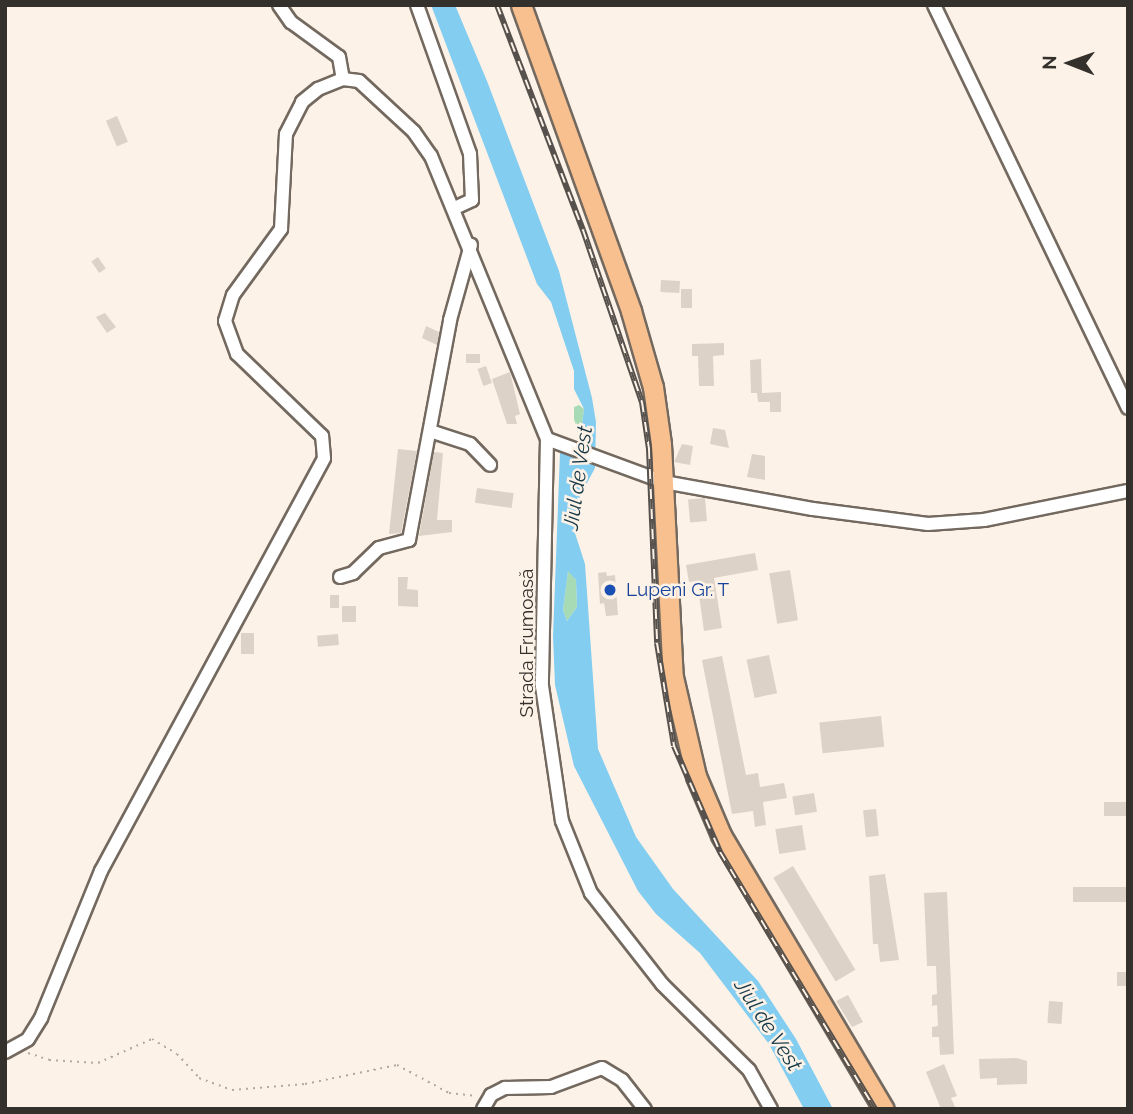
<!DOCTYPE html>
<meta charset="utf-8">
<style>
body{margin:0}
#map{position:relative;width:1133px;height:1114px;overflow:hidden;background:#fdf2e7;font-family:Raleway,sans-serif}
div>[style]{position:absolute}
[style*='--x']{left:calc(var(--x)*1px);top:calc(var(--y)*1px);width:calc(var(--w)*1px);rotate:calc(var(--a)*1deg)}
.green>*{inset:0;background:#a7dbb5}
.water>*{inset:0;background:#82cdf0}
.building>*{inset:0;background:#ddd2c7;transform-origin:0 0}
.path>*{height:2px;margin-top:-1px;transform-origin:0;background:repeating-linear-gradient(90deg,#b2aaa2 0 2px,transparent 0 7px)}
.roads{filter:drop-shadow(2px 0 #73695f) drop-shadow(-2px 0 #73695f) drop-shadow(0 2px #73695f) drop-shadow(0 -2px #73695f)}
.minor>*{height:12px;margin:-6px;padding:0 6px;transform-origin:6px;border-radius:6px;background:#fff}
.primary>*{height:19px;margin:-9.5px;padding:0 9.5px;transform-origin:9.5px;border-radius:9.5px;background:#f9c08f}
.rail>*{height:6px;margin-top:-3px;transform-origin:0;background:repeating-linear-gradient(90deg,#fdf2e7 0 10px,#56514c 0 20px);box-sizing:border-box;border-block:2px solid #56514c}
.dots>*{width:19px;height:19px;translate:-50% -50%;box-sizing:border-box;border:4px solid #fdf2e7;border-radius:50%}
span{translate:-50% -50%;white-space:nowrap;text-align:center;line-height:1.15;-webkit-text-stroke:5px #fdf2e7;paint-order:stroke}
.transit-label{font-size:19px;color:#164399}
.left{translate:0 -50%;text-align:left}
.street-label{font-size:19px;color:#34302c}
.water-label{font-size:21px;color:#153847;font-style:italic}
.frame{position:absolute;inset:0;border:7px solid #34302c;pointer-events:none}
.north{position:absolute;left:1035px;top:28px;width:70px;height:70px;-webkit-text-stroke:5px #fdf2e7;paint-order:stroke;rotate:271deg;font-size:19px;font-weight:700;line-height:28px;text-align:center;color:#34302c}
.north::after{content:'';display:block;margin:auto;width:24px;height:32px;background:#34302c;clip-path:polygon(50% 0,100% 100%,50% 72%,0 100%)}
</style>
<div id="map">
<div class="green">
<i style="clip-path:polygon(579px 405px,584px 409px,580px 440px,574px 419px,574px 407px)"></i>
<i style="clip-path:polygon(568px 570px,576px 580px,577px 607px,567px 621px,563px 610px)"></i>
</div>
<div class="water">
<i style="clip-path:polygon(evenodd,431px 5px,455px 5px,487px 81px,559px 271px,592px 398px,596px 422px,595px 468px,580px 496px,574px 530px,585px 564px,598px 749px,636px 837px,673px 889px,758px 981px,796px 1039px,833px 1109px,804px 1109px,769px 1044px,700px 953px,656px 914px,638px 891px,574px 766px,555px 685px,553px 636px,560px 453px,580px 440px,584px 409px,574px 389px,574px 371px,551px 302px,537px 284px,431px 5px,568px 571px,576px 580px,577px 607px,567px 621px,563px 610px,568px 571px)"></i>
</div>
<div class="building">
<i style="left:117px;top:116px;width:28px;height:12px;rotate:67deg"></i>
<i style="left:98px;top:257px;width:14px;height:8px;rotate:56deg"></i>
<i style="left:661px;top:280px;width:19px;height:12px;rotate:3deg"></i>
<i style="left:681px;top:289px;width:11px;height:19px"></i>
<i style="clip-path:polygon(105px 313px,116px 327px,107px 333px,96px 317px)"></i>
<i style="clip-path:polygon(426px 326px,439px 332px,437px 345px,422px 338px)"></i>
<i style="clip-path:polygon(724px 343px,724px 355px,713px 356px,714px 386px,699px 386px,698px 356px,692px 356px,692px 344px)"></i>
<i style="left:466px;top:354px;width:14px;height:9px"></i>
<i style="clip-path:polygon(761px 359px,762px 393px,781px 392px,781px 412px,770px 412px,770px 402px,758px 402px,757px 393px,751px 393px,750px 360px)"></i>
<i style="left:486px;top:366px;width:18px;height:9px;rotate:71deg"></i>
<i style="clip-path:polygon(510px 372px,520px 414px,515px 416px,517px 424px,507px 424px,492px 379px)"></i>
<i style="clip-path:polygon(713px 428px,725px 430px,729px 448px,710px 444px)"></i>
<i style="clip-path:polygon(682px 444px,693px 446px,690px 465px,674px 462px)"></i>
<i style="clip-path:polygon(398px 449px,417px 451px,401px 533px,389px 534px)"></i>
<i style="clip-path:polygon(434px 452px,443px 453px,437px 520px,452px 520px,452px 532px,419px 536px)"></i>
<i style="clip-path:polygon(752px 454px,765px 456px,765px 480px,747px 477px)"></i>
<i style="left:477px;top:488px;width:37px;height:15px;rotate:8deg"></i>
<i style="left:705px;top:498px;width:23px;height:17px;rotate:85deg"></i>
<i style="clip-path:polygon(755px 553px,758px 570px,714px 578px,722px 628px,704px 631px,697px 581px,689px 582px,686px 565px)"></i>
<i style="left:790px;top:570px;width:51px;height:21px;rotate:81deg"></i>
<i style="clip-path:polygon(606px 572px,607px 576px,615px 575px,618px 615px,606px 616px,604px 603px,600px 604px,598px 573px)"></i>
<i style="clip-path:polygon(398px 577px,408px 577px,407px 589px,418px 590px,418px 607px,398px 606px)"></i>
<i style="left:330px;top:595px;width:9px;height:13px"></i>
<i style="left:342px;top:606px;width:14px;height:16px"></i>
<i style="left:241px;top:633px;width:13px;height:21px"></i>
<i style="left:338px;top:634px;width:11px;height:21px;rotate:85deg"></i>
<i style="left:769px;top:655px;width:39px;height:23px;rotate:78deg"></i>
<i style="clip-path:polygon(722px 656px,746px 775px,758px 773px,760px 787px,784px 783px,787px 798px,763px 802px,766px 825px,755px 827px,753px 811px,732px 814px,702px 660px)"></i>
<i style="left:881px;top:716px;width:31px;height:62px;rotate:84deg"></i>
<i style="left:814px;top:793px;width:19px;height:22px;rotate:81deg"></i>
<i style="left:1104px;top:802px;width:24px;height:14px"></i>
<i style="left:876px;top:809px;width:27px;height:13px;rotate:84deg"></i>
<i style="left:802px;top:825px;width:25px;height:27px;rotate:81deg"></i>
<i style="left:793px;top:866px;width:121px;height:23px;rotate:59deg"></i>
<i style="clip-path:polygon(885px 874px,899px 960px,880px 962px,878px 944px,873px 944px,869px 876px)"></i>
<i style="left:1128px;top:887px;width:15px;height:55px;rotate:90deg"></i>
<i style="clip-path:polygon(947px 892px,954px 1054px,940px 1055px,939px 1037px,932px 1037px,932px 1027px,938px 1026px,937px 1005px,932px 1006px,932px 995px,937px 994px,936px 966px,927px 966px,924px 893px)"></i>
<i style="left:1117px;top:972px;width:11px;height:14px"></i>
<i style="clip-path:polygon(848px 995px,863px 1022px,852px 1027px,836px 1001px)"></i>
<i style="left:1049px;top:1001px;width:14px;height:22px;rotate:4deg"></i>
<i style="clip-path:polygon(1017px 1058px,1027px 1061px,1027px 1084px,997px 1085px,997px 1078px,980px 1079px,979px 1059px)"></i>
<i style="clip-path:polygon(944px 1064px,957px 1096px,951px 1098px,956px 1109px,941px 1109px,926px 1072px)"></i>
</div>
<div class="path">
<i style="--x:28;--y:1053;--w:22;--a:18"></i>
<i style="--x:49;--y:1060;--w:49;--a:3.5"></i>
<i style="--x:98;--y:1063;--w:59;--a:-24"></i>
<i style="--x:152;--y:1039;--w:29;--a:31"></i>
<i style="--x:177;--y:1054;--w:33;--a:47"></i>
<i style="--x:199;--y:1078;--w:35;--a:20"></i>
<i style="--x:232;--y:1090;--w:73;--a:-4.7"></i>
<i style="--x:305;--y:1084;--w:94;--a:-11.7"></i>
<i style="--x:397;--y:1065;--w:59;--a:28.3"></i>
<i style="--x:449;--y:1093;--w:28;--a:6"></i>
</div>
<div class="roads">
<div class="minor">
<i style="--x:279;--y:5;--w:21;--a:55"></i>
<i style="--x:291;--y:22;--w:59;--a:36.1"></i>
<i style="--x:339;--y:57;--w:22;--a:80"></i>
<i style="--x:417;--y:5;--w:158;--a:70.4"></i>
<i style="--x:470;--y:154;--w:46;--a:87.5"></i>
<i style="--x:472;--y:200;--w:19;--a:155"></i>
<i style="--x:934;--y:5;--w:447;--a:64.3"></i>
<i style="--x:430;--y:431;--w:42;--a:18"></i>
<i style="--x:470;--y:444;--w:29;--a:46"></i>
<i style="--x:547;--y:439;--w:247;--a:91.2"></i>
<i style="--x:542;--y:686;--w:136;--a:81.6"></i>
<i style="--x:562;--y:821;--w:78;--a:68.1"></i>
<i style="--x:591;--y:893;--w:115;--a:52"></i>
<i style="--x:662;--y:984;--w:122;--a:44.7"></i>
<i style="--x:749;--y:1070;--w:45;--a:60.6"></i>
<i style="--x:340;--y:577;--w:14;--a:-17"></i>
<i style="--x:353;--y:573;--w:36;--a:-44"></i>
<i style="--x:379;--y:548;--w:31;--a:-15"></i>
<i style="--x:409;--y:540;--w:224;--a:-79.4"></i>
<i style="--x:450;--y:320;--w:78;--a:-74.4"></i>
<i style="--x:5;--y:1052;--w:26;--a:-29"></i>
<i style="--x:28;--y:1039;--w:25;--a:-58"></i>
<i style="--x:41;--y:1018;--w:159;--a:-67.8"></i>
<i style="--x:101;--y:871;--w:469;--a:-61.6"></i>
<i style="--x:324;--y:458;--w:22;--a:-95"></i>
<i style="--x:322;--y:436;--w:118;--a:-136"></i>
<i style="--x:237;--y:354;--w:35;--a:-110"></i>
<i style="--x:225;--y:321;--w:27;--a:-73"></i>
<i style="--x:233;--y:295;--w:82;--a:-54"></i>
<i style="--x:281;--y:229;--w:95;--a:-87"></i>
<i style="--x:286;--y:134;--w:36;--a:-63"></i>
<i style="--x:302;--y:102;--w:21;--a:-39"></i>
<i style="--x:318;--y:89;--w:27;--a:-22"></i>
<i style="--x:343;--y:79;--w:16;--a:7"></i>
<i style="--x:359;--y:81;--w:75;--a:42.8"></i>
<i style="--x:414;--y:132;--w:29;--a:55"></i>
<i style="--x:431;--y:156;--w:306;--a:67.7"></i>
<i style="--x:547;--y:439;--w:125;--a:20.2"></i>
<i style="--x:664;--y:482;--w:151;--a:10.3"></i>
<i style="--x:813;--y:509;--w:116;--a:7.4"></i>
<i style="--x:928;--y:524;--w:56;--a:-4.1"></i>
<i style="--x:984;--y:520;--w:147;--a:-11.4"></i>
<i style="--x:483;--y:1109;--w:16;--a:-60"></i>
<i style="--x:491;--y:1095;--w:16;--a:-27"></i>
<i style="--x:505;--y:1088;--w:46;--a:-1.2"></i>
<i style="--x:551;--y:1087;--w:54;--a:-20.4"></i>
<i style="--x:602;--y:1068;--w:23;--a:31"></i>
<i style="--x:622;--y:1080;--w:37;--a:52"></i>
</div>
<div class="primary">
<i style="--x:521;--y:5;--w:325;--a:70.2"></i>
<i style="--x:631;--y:311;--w:79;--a:73.9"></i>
<i style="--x:653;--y:387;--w:58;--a:82"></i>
<i style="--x:661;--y:444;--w:233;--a:87.1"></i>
<i style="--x:673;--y:677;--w:102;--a:76.9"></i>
<i style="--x:696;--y:776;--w:64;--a:67"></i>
<i style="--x:721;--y:835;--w:319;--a:59.3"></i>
</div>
</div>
<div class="rail">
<i style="--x:497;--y:5;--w:241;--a:69.1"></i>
<i style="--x:583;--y:230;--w:182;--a:71.1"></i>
<i style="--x:642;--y:402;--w:48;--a:81.5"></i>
<i style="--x:649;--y:449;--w:194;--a:87.6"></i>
<i style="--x:657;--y:643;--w:104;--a:80.6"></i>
<i style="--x:674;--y:746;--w:116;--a:66.5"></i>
<i style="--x:720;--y:852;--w:300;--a:58.9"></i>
</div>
<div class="dots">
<i style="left:610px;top:590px;background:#1a4fb4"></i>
</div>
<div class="transit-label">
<span class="left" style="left:626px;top:590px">Lupeni Gr. T</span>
</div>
<div class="street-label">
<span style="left:527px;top:643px;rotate:-90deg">Strada Frumoasă</span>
</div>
<div class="water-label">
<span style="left:578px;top:478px;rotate:-82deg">Jiul de Vest</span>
<span style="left:768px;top:1025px;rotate:57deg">Jiul de Vest</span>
</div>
<div class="frame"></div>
<div class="north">N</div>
</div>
